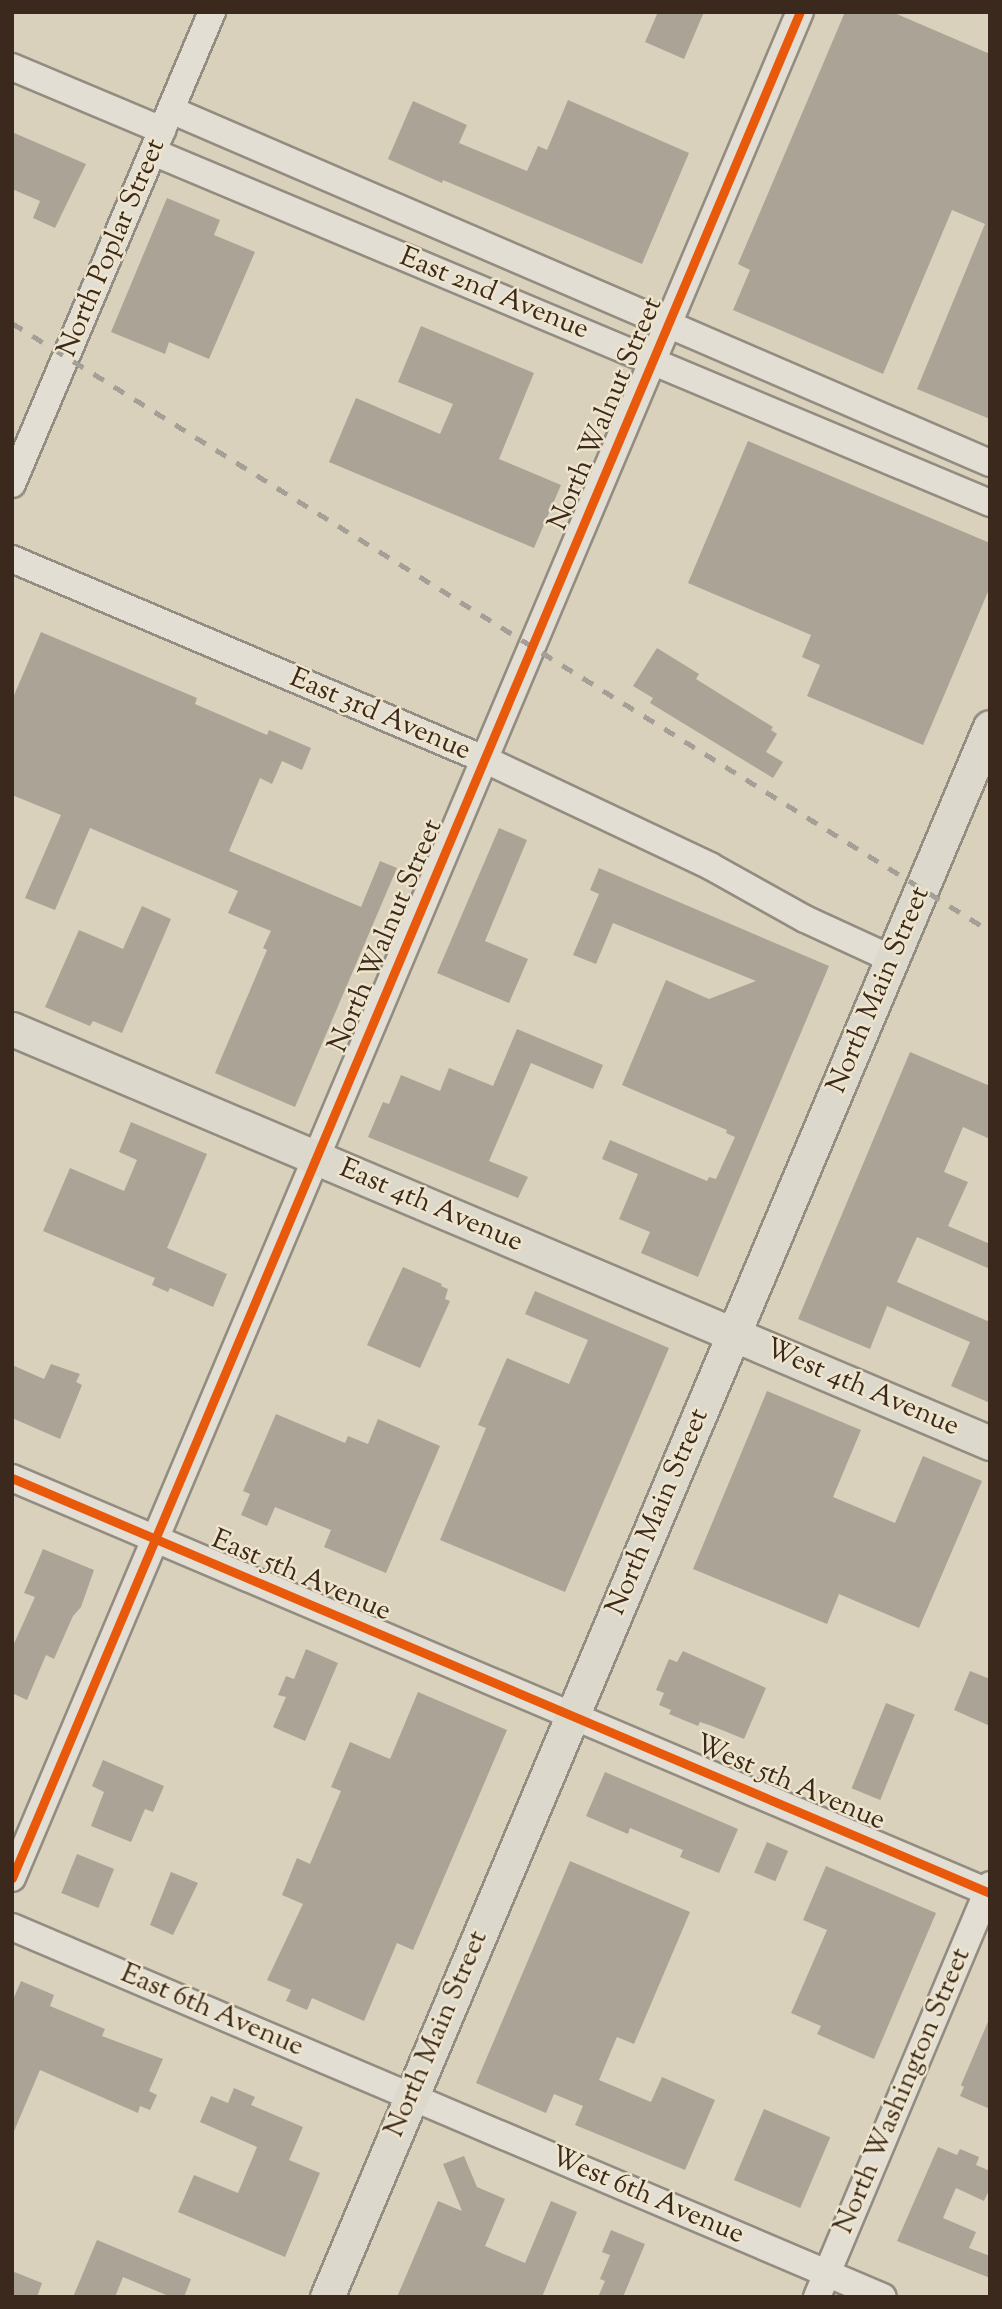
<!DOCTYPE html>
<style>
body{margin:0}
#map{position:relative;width:1002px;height:2309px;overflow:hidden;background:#d9d1bc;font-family:"Sorts Mill Goudy",serif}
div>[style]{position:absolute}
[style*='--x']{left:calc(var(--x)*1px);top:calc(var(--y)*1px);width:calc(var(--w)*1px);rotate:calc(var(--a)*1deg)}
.building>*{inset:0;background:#aba496;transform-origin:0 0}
.roads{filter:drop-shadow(2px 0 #938c80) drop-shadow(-2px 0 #938c80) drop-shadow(0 2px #938c80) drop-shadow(0 -2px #938c80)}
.minor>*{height:26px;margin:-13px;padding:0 13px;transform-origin:13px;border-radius:13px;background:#e2ded3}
.major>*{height:33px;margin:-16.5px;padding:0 16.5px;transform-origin:16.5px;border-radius:16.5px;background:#dcd8cb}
.rail>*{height:5px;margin-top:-2.5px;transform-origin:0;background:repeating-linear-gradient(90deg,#a5a097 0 12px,transparent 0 24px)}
.cycleway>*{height:9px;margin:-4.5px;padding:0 4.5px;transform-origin:4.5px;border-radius:4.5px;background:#e8590c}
span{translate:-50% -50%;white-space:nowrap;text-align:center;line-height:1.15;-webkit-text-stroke:5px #eee5cc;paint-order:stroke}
.street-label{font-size:28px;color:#3b291e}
.frame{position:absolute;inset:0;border:14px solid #3b291e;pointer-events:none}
</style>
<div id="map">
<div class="building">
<i style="clip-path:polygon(658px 12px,704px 12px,684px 59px,645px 42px)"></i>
<i style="clip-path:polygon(845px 12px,892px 12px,990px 54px,990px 419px,917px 389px,985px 224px,952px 210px,883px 374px,733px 310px,750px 270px,738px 264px)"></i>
<i style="clip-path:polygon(568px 100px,689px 153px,642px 264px,443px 180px,442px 183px,388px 159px,413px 101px,467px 125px,459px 143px,527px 171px,538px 146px,547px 150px)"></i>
<i style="clip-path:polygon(12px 132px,86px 164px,55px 228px,33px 218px,40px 201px,12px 189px)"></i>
<i style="clip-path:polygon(167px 198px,220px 220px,214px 235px,255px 252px,209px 359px,169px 342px,165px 354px,111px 332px)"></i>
<i style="clip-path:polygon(421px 326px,534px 373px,499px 459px,561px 485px,534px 548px,329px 462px,356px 398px,440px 434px,453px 404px,398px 382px)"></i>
<i style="clip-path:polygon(748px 441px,990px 543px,990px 587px,923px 745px,807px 696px,820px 665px,802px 657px,811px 635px,688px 583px)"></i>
<i style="clip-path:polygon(41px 632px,197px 698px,195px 704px,267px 735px,269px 730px,311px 748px,302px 770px,282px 761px,272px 784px,260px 778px,229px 851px,361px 907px,380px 861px,397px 868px,295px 1107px,215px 1073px,267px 950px,263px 948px,271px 931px,228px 913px,238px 891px,90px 828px,55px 910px,25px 898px,61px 815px,12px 795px,12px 700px)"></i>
<i style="clip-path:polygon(657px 648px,699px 674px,696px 679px,773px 727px,771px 730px,777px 734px,766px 752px,783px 762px,773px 778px,650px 703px,653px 698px,633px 686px)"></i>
<i style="clip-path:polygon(499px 828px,527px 840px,485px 941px,528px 959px,509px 1003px,437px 973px)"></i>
<i style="clip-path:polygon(599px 868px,829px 966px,698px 1277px,641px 1253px,650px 1232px,619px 1219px,638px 1174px,602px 1159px,610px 1140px,707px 1181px,709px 1177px,716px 1179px,735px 1137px,726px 1133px,727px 1130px,622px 1085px,666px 980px,709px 999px,756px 981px,613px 923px,596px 964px,573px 955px,599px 894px,590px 890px)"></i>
<i style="clip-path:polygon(142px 906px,171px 919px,122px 1033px,93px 1021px,90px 1026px,45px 1007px,79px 930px,123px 949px)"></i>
<i style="clip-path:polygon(517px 1029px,603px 1065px,593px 1089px,531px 1063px,489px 1161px,528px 1177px,518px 1198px,368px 1137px,383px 1102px,389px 1104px,401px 1075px,440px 1091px,449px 1068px,493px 1086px)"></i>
<i style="clip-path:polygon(910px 1052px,990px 1086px,990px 1139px,963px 1127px,944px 1172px,968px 1182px,948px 1226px,990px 1244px,990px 1269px,917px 1237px,897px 1282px,990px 1322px,990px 1403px,951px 1386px,970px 1342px,887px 1306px,870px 1349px,798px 1319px)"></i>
<i style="clip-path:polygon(131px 1122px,207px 1154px,167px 1248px,227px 1274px,213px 1307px,170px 1288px,168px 1292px,152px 1285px,155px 1278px,43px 1231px,70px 1168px,124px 1191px,137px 1160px,119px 1152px)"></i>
<i style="clip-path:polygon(403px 1267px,442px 1284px,441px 1286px,448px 1289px,445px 1299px,450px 1301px,420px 1368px,367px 1345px)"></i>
<i style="clip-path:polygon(535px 1291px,669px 1348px,565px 1592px,440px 1540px,486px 1428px,478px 1425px,507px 1358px,569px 1384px,588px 1340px,525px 1314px)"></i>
<i style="clip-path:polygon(51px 1364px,80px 1374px,76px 1382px,82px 1385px,60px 1439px,12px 1418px,12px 1365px,44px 1379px)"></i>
<i style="clip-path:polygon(767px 1391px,861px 1430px,833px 1497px,895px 1523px,923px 1456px,982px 1481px,919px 1628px,839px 1594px,827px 1624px,693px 1569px)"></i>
<i style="clip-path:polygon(276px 1414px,345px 1443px,348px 1436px,368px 1444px,378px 1419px,440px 1446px,386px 1573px,324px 1547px,331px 1530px,275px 1507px,267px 1526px,241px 1515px,250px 1494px,243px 1491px)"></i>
<i style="clip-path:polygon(43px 1549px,94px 1570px,81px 1607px,73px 1616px,54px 1659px,46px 1655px,27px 1700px,12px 1693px,12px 1648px,35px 1597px,24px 1593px)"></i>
<i style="clip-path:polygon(306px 1649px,338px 1663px,305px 1741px,273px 1727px,286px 1697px,278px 1695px,286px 1676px,294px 1679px)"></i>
<i style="clip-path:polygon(683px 1651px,766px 1688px,744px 1739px,712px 1726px,700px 1722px,698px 1726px,669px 1714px,671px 1710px,659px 1705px,664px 1693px,656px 1690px,669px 1659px,677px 1662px)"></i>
<i style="clip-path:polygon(970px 1671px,990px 1679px,990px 1726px,954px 1710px)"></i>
<i style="clip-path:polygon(418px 1692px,507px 1730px,413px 1950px,397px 1943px,364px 2021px,312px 1998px,307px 2010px,286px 2001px,291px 1990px,267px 1980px,303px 1904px,282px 1895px,297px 1858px,310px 1864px,341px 1791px,331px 1787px,350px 1742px,390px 1759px)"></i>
<i style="left:886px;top:1703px;width:31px;height:92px;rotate:22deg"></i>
<i style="clip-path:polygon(103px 1760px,164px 1786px,153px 1812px,145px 1809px,131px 1842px,91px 1826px,104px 1792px,92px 1786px)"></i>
<i style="clip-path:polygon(605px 1772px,738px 1829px,719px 1873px,680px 1857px,683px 1850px,630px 1828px,628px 1834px,586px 1816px)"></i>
<i style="left:767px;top:1842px;width:23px;height:33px;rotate:23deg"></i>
<i style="left:77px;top:1854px;width:40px;height:42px;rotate:22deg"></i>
<i style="clip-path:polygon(570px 1861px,690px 1912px,634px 2044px,617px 2037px,599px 2080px,651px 2102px,662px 2077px,715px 2100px,685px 2170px,575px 2125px,583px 2106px,554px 2094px,546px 2113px,476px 2083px)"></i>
<i style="clip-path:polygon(826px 1866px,936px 1913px,874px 2059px,817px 2034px,821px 2026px,791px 2013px,827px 1930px,803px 1920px)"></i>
<i style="clip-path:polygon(171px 1872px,198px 1883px,173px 1935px,150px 1925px)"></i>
<i style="clip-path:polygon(21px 1981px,54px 1995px,50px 2006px,105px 2029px,102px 2036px,163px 2059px,149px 2091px,157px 2095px,150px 2110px,140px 2106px,138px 2113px,40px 2070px,12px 2136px,12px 2002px)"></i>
<i style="clip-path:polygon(990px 2017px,990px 2109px,960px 2096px,964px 2087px,961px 2085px)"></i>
<i style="clip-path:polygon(234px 2088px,255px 2097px,251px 2105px,303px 2127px,289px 2160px,320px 2173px,285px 2257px,178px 2212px,194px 2175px,238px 2193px,257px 2147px,200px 2122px,211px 2096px,228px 2103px)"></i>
<i style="left:764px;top:2109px;width:72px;height:77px;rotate:23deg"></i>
<i style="clip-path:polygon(938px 2147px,957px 2155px,960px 2149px,979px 2157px,976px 2165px,990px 2171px,990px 2188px,984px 2201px,956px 2188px,943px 2218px,976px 2232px,969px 2248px,990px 2256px,990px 2278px,897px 2241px)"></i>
<i style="clip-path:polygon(464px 2156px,477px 2187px,505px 2199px,485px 2246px,525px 2263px,551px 2201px,577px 2212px,542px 2297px,397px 2297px,438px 2201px,462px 2211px,443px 2164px)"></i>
<i style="clip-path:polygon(611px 2230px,645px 2244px,623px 2297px,598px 2297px,605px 2281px,600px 2279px,610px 2255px,602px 2252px)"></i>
<i style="clip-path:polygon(97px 2240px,191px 2279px,184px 2297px,171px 2297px,123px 2277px,115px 2297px,73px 2297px)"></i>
<i style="clip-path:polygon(12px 2271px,42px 2283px,37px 2297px,12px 2297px)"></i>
</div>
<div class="roads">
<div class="minor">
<i style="--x:12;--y:67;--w:163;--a:22.8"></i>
<i style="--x:171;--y:110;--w:892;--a:23.32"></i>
<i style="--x:153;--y:152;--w:908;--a:22.75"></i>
<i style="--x:12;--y:484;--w:513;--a:-67.04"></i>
<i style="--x:12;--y:559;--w:515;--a:22.98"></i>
<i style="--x:486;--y:760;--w:248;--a:25.3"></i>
<i style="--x:710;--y:866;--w:109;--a:29.2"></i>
<i style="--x:805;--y:919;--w:96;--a:24.7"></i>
<i style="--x:12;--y:1478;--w:1062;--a:22.99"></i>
<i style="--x:12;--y:1878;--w:2026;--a:-67.11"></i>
<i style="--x:12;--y:1927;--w:946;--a:23.02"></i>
<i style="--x:817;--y:2297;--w:447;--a:-67.2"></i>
</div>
<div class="major">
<i style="--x:12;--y:1029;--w:1062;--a:22.94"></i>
<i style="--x:327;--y:2297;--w:1704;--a:-67.11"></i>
</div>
</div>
<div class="rail">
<i style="--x:12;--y:323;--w:1152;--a:31.87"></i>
</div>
<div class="cycleway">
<i style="--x:12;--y:1478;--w:1062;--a:22.99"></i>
<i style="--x:12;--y:1878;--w:2026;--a:-67.11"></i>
</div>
<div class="street-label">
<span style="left:112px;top:248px;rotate:-67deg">North Poplar Street</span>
<span style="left:494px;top:294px;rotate:22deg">East 2nd Avenue</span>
<span style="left:606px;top:414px;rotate:-67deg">North Walnut Street</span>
<span style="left:380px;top:715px;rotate:23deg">East 3rd Avenue</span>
<span style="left:386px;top:936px;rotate:-67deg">North Walnut Street</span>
<span style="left:879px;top:990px;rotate:-67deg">North Main Street</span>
<span style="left:431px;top:1206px;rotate:23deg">East 4th Avenue</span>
<span style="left:862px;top:1388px;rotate:23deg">West 4th Avenue</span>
<span style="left:658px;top:1512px;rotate:-67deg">North Main Street</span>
<span style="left:301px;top:1576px;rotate:23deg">East 5th Avenue</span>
<span style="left:790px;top:1783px;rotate:23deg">West 5th Avenue</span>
<span style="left:212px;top:2011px;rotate:23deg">East 6th Avenue</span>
<span style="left:437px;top:2034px;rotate:-67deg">North Main Street</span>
<span style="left:903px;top:2091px;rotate:-67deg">North Washington Street</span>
<span style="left:647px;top:2196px;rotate:23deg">West 6th Avenue</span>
</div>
<div class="frame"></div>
</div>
